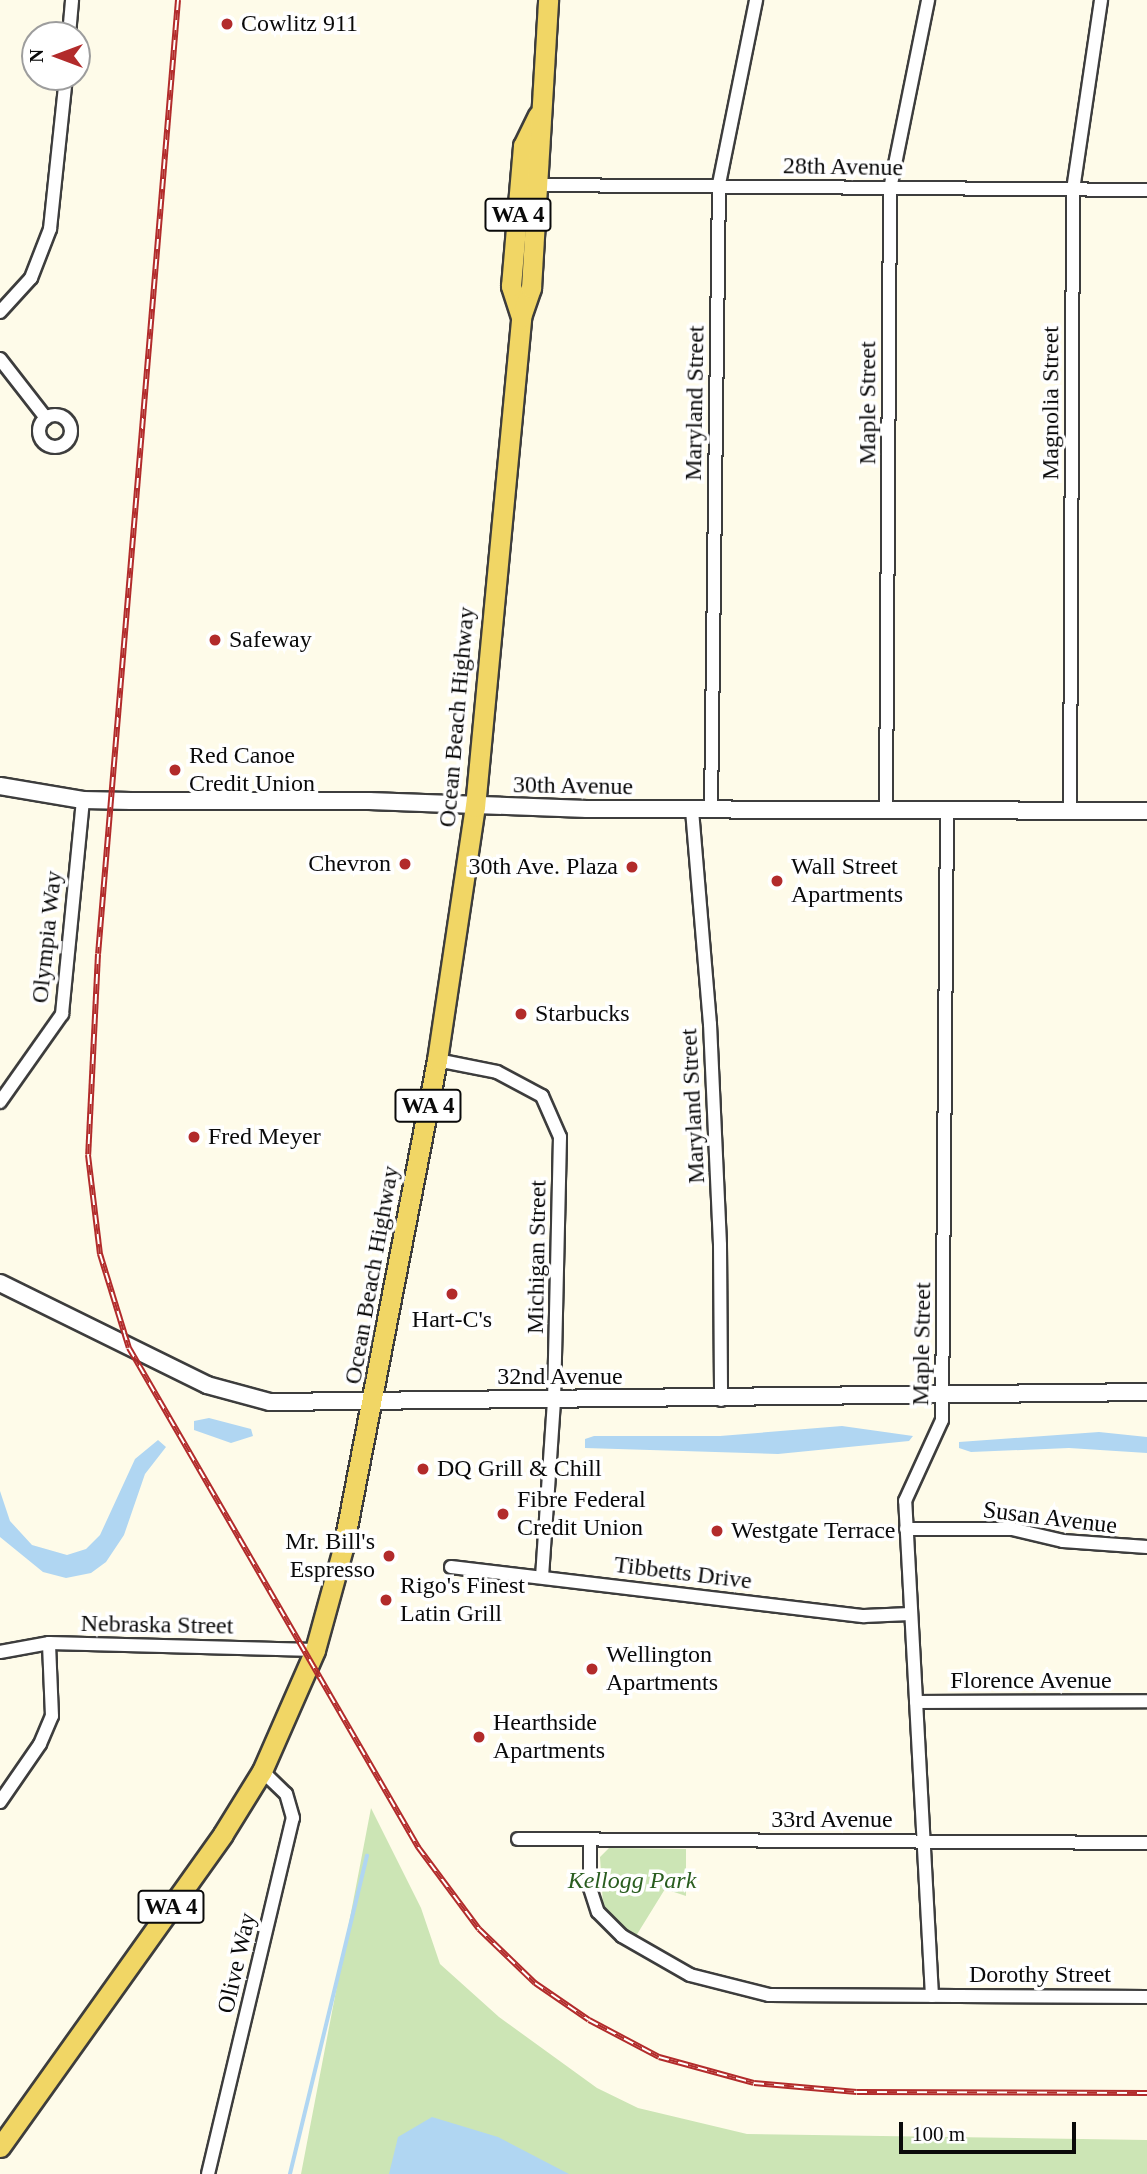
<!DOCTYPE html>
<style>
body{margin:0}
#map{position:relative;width:1147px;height:2174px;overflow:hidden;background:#fefbe9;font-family:Georgia,serif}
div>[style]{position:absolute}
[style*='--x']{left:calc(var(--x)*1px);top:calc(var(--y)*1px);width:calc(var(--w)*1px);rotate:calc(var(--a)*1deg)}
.green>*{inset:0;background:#cce5b5}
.water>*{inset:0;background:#b0d6f2}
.stream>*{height:3.5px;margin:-1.75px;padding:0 1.75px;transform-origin:1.75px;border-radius:1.75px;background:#b0d6f2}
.roads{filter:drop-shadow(2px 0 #3d3d3d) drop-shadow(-2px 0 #3d3d3d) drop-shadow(0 2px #3d3d3d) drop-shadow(0 -2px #3d3d3d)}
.minor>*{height:12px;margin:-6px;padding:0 6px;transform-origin:6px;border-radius:6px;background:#fff}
.minor>.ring{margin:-6px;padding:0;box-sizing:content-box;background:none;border:12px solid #fff;border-radius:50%}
.tertiary>*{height:16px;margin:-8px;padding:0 8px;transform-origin:8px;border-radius:8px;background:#fff}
.primary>*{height:19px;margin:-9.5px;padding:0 9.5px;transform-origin:9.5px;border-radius:9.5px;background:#f1d665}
.rail>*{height:6px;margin-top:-3px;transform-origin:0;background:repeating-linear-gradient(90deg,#fff 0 10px,#b22b2b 0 20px);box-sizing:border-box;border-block:2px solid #b22b2b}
.dots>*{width:19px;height:19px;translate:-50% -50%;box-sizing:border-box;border:4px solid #fff;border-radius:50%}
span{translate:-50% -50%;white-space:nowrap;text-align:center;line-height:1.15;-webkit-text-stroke:7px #fff;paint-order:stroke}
.shield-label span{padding:2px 5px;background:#fff;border:2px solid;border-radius:5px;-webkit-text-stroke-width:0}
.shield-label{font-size:23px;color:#0a0a0a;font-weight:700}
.poi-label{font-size:24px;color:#0a0a0a}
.left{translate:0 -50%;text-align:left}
.right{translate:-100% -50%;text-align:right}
.street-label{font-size:24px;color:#0a0a0a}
.park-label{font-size:24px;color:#295d1f;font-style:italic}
.north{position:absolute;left:21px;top:21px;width:70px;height:70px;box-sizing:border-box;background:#fff;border:2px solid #9d9d9d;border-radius:50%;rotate:270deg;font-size:19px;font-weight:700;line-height:28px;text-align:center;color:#0a0a0a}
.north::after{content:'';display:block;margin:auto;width:24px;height:32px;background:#b22b2b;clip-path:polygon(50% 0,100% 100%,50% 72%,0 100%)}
.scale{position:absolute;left:899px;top:2122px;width:177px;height:32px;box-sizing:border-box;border:4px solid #0a0a0a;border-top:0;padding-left:9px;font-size:21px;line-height:24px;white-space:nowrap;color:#0a0a0a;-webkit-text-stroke:5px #fff;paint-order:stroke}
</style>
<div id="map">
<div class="green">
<i style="clip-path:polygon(371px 1808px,421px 1908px,440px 1964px,499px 2017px,597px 2088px,638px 2108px,747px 2134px,1147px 2140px,1147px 2174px,301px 2174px)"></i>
<i style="clip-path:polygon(609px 1848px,686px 1849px,686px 1896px,665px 1889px,636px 1936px,616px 1922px,603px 1905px,600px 1857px)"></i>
</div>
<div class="water">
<i style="clip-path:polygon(209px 1418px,251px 1429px,253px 1436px,231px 1443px,194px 1430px,194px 1421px)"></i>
<i style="clip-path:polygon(842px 1426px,913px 1436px,909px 1441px,778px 1454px,585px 1448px,585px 1439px,594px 1436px,720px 1436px)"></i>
<i style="clip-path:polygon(1099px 1432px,1147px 1437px,1147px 1453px,1069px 1448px,971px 1452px,959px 1448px,959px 1442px)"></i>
<i style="clip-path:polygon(158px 1440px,166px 1447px,145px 1474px,124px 1535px,106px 1562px,91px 1573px,66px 1578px,43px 1572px,0 1537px,0 1491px,10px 1521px,32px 1545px,67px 1555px,86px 1549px,100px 1535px,135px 1459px)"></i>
<i style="clip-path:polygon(432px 2117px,498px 2137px,569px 2174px,389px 2174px,398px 2137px)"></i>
</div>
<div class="stream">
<i style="--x:290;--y:2174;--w:327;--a:-76.4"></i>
</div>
<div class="roads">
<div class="minor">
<i style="--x:69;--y:35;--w:35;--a:-85"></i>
<i style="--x:538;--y:185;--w:609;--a:0.47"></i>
<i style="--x:0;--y:312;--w:46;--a:-47.6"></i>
<i style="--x:31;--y:278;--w:53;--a:-68.8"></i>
<i style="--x:50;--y:229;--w:153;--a:-84"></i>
<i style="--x:0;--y:359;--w:75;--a:52.1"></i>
<i class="ring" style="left:39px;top:415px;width:20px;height:20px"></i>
<i style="--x:886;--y:809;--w:620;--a:-89.63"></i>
<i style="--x:890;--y:189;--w:193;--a:-78.6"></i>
<i style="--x:1070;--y:809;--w:619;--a:-89.72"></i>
<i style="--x:1073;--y:190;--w:192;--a:-81.6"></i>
<i style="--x:692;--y:810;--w:215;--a:85.2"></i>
<i style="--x:710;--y:1024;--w:221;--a:87.4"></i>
<i style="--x:720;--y:1245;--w:155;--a:89.6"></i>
<i style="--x:711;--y:810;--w:626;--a:-89.27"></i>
<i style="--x:719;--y:184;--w:188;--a:-78.6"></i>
<i style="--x:437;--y:1060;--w:61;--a:11.3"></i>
<i style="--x:497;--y:1072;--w:51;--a:28.1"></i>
<i style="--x:542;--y:1096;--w:45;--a:66.3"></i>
<i style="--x:560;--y:1137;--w:264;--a:91.3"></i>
<i style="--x:554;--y:1401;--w:176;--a:93.9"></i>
<i style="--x:0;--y:1102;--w:108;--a:-54.8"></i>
<i style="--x:62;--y:1014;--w:215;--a:-84.4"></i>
<i style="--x:906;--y:1529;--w:106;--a:0"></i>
<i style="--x:1012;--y:1529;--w:52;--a:13.2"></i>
<i style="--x:1063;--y:1541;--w:84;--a:4.1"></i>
<i style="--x:451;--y:1567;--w:416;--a:6.8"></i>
<i style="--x:864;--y:1616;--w:46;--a:-2.5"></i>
<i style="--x:0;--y:1652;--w:50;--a:-10.4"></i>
<i style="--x:49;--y:1643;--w:266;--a:1.5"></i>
<i style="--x:916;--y:1702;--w:231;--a:-0.2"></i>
<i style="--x:0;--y:1802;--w:70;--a:-55.4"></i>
<i style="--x:40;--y:1744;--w:30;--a:-67"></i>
<i style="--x:52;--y:1716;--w:73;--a:-92.4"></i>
<i style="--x:518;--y:1839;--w:629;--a:0.36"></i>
<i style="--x:590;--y:1841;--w:47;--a:90"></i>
<i style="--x:590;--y:1888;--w:25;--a:72"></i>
<i style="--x:598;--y:1912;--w:34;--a:45"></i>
<i style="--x:622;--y:1936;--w:78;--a:29.8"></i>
<i style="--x:690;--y:1975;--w:81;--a:14.2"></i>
<i style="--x:769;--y:1995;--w:378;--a:0.3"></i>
<i style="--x:932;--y:1996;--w:496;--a:-93.1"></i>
<i style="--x:905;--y:1501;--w:89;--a:-65.4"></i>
<i style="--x:942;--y:1420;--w:611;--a:-89.53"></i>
<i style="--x:208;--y:2174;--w:366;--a:-76.6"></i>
<i style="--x:293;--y:1818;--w:25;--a:-106"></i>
<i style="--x:286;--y:1794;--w:33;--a:-136"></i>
</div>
<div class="tertiary">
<i style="--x:0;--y:786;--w:84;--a:9.6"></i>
<i style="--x:83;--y:800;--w:48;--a:1.2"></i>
<i style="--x:131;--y:801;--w:238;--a:0"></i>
<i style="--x:369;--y:801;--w:218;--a:2.1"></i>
<i style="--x:587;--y:809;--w:560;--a:0.2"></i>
<i style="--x:0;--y:1283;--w:231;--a:26.2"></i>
<i style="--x:207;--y:1385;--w:65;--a:15.1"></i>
<i style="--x:270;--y:1402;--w:877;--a:-0.65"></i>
</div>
<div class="primary">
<i style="--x:521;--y:317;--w:33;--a:-108"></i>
<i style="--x:511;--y:286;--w:141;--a:-85.1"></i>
<i style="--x:523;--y:146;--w:34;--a:-64"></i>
<i style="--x:0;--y:2147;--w:384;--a:-54.5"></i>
<i style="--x:223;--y:1834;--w:74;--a:-58.2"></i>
<i style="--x:262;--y:1771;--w:132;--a:-66.3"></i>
<i style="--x:315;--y:1650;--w:106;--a:-74.6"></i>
<i style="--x:343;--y:1548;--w:497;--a:-79.1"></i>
<i style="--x:437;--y:1060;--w:256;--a:-81.5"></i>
<i style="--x:475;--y:807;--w:492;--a:-84.6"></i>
<i style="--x:521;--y:317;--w:31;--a:-71"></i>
<i style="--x:531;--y:288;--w:289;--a:-86.6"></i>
</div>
</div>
<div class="rail">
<i style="--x:178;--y:0;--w:957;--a:94.79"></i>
<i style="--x:98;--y:954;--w:201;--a:92.8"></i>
<i style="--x:88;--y:1155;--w:100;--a:83.1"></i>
<i style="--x:100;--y:1254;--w:98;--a:72.9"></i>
<i style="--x:129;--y:1348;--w:577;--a:59.92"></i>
<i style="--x:418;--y:1847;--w:102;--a:53.4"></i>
<i style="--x:479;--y:1929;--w:78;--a:44"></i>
<i style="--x:535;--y:1983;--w:65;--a:34.4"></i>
<i style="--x:589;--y:2020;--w:79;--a:27.9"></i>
<i style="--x:659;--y:2057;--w:98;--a:15.3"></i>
<i style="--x:754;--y:2083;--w:103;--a:5"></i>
<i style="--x:857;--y:2092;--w:290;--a:0.2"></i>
</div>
<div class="dots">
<i style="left:227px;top:24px;background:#b22b2b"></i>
<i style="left:215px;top:640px;background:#b22b2b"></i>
<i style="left:175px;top:770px;background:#b22b2b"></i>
<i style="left:405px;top:864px;background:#b22b2b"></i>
<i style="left:632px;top:867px;background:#b22b2b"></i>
<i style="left:777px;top:881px;background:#b22b2b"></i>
<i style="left:521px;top:1014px;background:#b22b2b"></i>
<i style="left:194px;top:1137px;background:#b22b2b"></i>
<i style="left:452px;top:1294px;background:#b22b2b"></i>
<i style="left:423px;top:1469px;background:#b22b2b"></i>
<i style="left:503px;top:1514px;background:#b22b2b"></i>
<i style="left:717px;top:1531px;background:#b22b2b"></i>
<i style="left:389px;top:1556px;background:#b22b2b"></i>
<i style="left:386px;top:1600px;background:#b22b2b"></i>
<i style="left:592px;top:1669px;background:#b22b2b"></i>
<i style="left:479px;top:1737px;background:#b22b2b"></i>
</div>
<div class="shield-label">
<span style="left:518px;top:215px">WA 4</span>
<span style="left:428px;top:1106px">WA 4</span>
<span style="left:171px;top:1907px">WA 4</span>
</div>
<div class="poi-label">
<span class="left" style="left:241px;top:24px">Cowlitz 911</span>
<span class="left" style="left:229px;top:640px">Safeway</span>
<span class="left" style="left:189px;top:770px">Red Canoe<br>Credit Union</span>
<span class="right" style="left:391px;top:864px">Chevron</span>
<span class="right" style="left:618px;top:867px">30th Ave. Plaza</span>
<span class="left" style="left:791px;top:881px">Wall Street<br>Apartments</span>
<span class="left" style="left:535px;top:1014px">Starbucks</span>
<span class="left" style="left:208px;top:1137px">Fred Meyer</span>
<span style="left:452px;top:1320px">Hart-C's</span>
<span class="left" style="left:437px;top:1469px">DQ Grill &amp; Chill</span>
<span class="left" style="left:517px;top:1514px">Fibre Federal<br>Credit Union</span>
<span class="left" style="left:731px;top:1531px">Westgate Terrace</span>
<span class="right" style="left:375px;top:1556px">Mr. Bill's<br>Espresso</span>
<span class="left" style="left:400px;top:1600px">Rigo's Finest<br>Latin Grill</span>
<span class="left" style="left:606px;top:1669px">Wellington<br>Apartments</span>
<span class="left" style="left:493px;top:1737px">Hearthside<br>Apartments</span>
</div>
<div class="street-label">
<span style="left:843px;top:167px;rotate:1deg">28th Avenue</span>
<span style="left:695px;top:403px;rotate:-89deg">Maryland Street</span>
<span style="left:868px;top:403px;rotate:-90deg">Maple Street</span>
<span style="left:1051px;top:403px;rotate:-90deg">Magnolia Street</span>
<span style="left:457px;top:717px;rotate:-85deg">Ocean Beach Highway</span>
<span style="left:573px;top:786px;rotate:1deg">30th Avenue</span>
<span style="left:47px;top:937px;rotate:-84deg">Olympia Way</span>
<span style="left:693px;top:1106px;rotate:-93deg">Maryland Street</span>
<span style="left:537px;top:1257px;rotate:-89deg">Michigan Street</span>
<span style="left:372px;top:1275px;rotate:-80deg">Ocean Beach Highway</span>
<span style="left:922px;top:1344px;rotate:-89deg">Maple Street</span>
<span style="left:560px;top:1377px">32nd Avenue</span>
<span style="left:1050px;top:1518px;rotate:7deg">Susan Avenue</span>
<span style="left:683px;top:1573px;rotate:7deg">Tibbetts Drive</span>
<span style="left:157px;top:1625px;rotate:1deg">Nebraska Street</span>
<span style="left:1031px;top:1681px">Florence Avenue</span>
<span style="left:832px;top:1820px">33rd Avenue</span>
<span style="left:237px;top:1963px;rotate:-77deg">Olive Way</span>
<span style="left:1040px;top:1975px">Dorothy Street</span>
</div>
<div class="park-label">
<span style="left:632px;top:1881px">Kellogg Park</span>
</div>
<div class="north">N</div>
<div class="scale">100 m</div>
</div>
